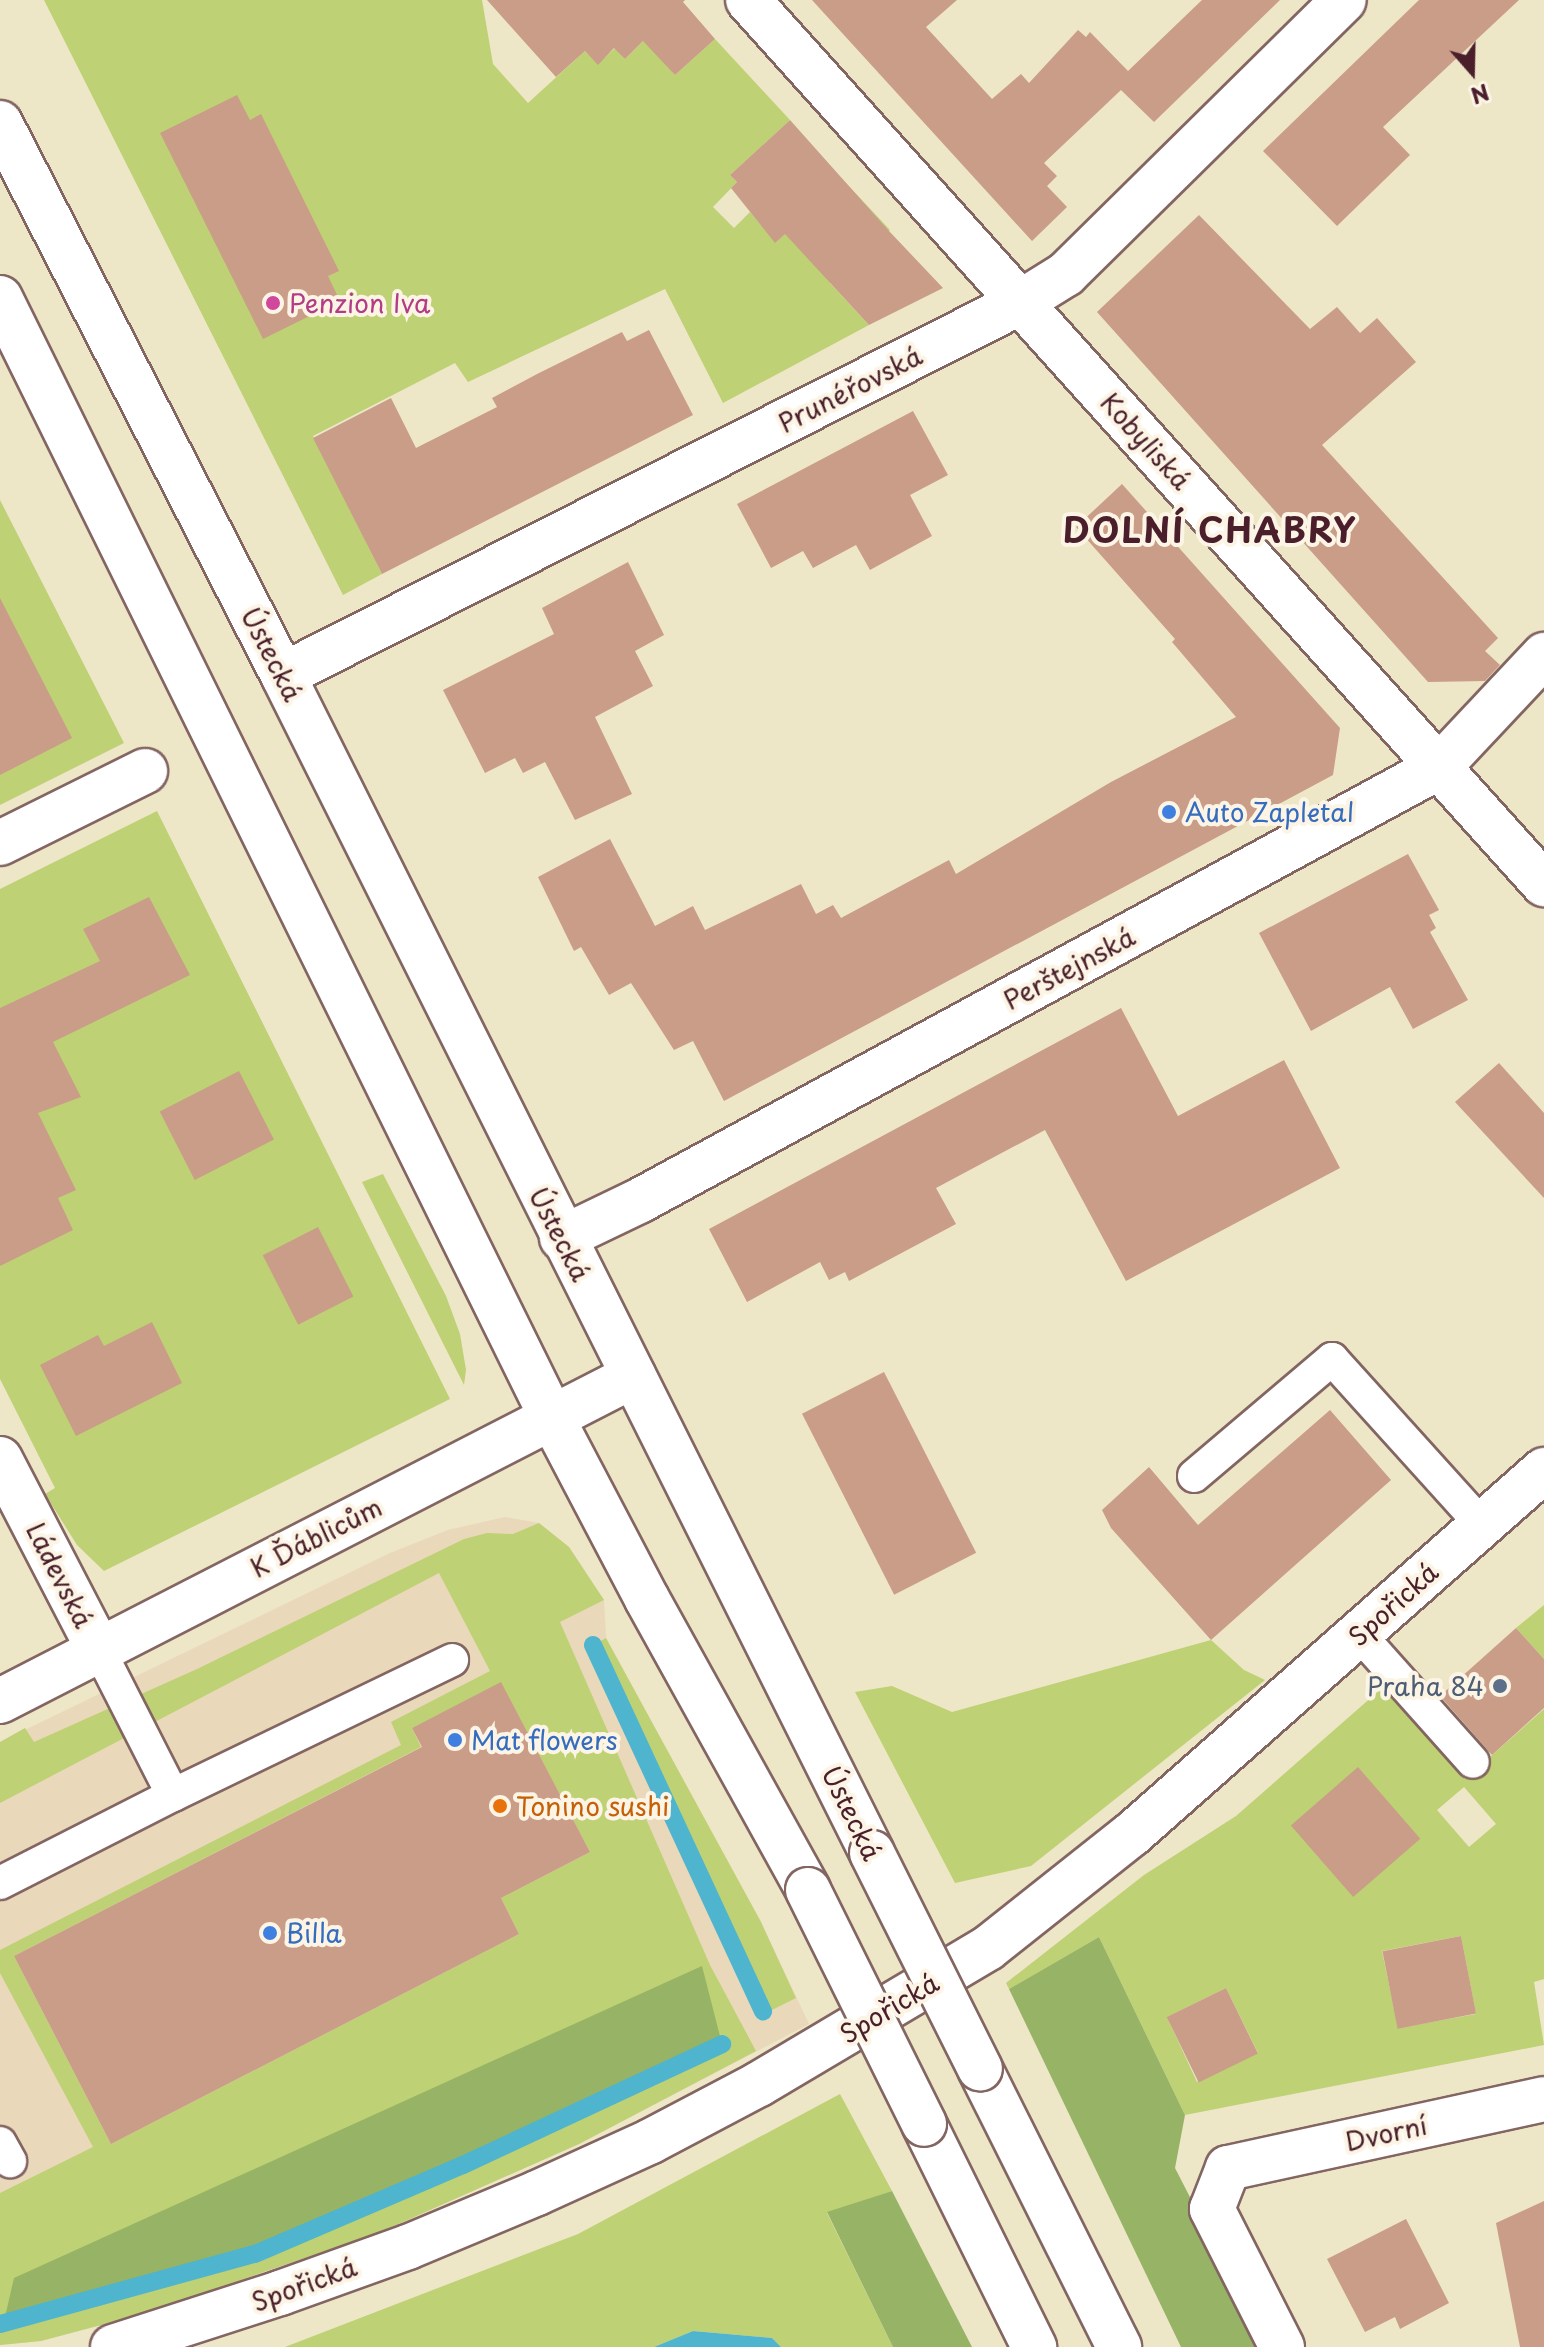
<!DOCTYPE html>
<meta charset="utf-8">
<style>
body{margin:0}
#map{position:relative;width:1544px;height:2347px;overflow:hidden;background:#ede6c7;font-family:"Playpen Sans",sans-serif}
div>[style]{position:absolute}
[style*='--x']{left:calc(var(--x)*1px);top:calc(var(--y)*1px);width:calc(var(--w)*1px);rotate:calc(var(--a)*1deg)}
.built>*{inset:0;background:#ead8ba}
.green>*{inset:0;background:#bed174}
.forest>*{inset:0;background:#96b366}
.water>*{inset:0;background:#4fb4ce}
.stream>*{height:18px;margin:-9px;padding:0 9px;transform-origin:9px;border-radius:9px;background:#4fb4ce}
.building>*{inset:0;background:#ca9d88;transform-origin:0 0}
.roads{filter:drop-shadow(2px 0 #836562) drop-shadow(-2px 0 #836562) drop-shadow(0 2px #836562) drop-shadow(0 -2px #836562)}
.service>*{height:32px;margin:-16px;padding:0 16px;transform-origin:16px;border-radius:16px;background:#fff}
.minor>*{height:44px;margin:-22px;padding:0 22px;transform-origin:22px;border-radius:22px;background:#fff}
.tertiary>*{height:44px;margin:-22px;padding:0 22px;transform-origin:22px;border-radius:22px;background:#fff}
.secondary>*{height:44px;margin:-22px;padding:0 22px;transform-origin:22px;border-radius:22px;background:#fff}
.bridges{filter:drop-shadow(2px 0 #836562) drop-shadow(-2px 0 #836562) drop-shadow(0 2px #836562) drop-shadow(0 -2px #836562)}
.secondary-bridge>*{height:44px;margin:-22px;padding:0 22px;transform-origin:22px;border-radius:22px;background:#fff}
.dots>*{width:22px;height:22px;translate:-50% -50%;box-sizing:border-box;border:4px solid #fcf5e5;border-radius:50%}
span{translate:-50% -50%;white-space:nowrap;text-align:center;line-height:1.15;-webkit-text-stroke:8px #fcf5e5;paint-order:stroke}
.hotel-label{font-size:26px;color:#b23c85}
.left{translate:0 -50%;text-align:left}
.street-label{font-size:26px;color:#4a1f2b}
.shop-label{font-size:26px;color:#366cbe}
.service-label{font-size:26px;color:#4e5e75}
.right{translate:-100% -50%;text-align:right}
.food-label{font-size:26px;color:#c56008}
.district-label{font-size:34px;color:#4a1f2b;font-weight:700;letter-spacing:2px}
.north{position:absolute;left:1432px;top:32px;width:80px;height:80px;-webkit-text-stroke:6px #fcf5e5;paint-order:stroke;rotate:160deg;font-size:22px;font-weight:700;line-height:32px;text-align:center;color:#4a1f2b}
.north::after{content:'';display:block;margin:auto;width:28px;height:36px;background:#4a1f2b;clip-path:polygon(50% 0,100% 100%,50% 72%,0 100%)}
</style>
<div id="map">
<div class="built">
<i style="clip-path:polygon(505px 1517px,539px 1523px,569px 1547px,604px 1600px,606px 1638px,761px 1922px,809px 2024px,579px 2144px,376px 2234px,131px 2317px,41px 2341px,0 2345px,0 1742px,390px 1553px,448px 1530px)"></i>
</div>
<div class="green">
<i style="clip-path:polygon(44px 0,482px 0,493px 64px,528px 103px,585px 51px,598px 64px,615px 48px,625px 59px,645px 39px,675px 75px,715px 39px,790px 120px,730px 175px,737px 182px,713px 207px,734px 228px,750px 212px,775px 242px,845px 182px,890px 230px,830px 283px,869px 325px,723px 403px,665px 289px,468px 382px,455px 363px,313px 436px,382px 574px,343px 595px)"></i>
<i style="clip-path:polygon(0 500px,124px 743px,0 805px)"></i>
<i style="clip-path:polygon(157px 811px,450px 1399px,104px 1571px,77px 1545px,45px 1494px,55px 1488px,0 1379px,0 889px)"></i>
<i style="clip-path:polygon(383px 1174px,446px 1296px,460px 1334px,466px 1370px,464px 1385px,362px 1182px)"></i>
<i style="clip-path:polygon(evenodd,539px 1523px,569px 1547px,604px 1600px,560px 1622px,710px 1965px,756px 2051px,579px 2144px,376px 2234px,131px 2317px,41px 2341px,0 2345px,0 2193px,93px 2147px,0 1973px,0 1950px,401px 1745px,391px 1722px,490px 1671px,439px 1573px,0 1803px,0 1742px,25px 1728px,34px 1742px,197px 1669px,464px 1539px,487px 1533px,513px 1534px,539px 1523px,501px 1683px,590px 1852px,501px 1898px,519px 1934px,111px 2144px,14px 1956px,421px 1747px,412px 1728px,501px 1683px)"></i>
<i style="clip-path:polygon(1544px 1605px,1544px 1659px,1516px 1628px)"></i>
<i style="clip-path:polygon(606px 1638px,761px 1922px,796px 1998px,760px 2016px,590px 1647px)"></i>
<i style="clip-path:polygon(1211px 1640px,1244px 1670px,1265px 1680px,1031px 1866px,955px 1883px,855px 1692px,892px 1686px,952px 1712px)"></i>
<i style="clip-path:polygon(evenodd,1382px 1688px,1465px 1779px,1544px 1709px,1544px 1979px,1534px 1982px,1544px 2045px,1185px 2115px,1099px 1937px,1009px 1989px,1006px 1983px,1144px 1875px,1236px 1816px,1382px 1688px,1358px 1768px,1407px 1824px,1341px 1881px,1292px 1826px,1358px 1768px,1382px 1688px,1464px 1787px,1496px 1824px,1469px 1847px,1437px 1810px,1464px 1787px,1382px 1688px,1461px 1936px,1476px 2014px,1398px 2028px,1382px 1951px,1461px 1936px,1382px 1688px,1226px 1988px,1258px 2053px,1197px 2082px,1167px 2017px,1226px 1988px)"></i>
<i style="clip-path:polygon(840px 2094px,892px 2191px,827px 2213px,893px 2347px,781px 2347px,772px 2338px,693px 2331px,654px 2347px,285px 2347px,578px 2234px)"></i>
</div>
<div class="forest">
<i style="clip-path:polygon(1099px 1937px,1185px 2115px,1175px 2168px,1267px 2347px,1181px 2347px,1009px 1989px)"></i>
<i style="clip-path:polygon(702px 1966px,722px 2044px,270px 2242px,5px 2317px,14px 2278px)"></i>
<i style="clip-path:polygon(892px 2191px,972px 2347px,893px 2347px,827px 2212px)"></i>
</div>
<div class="water">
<i style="clip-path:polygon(693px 2331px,772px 2338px,781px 2347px,654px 2347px)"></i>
</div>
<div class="stream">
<i style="--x:593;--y:1645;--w:404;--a:65.1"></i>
<i style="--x:0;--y:2324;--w:264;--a:-15.4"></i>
<i style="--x:255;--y:2254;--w:226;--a:-23.2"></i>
<i style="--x:463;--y:2165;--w:286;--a:-25"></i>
</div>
<div class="building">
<i style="clip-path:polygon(487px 0,685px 0,683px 2px,715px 39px,675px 75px,643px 41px,625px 59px,614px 48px,598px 65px,585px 51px,556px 77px)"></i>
<i style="clip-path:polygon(812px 0,957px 0,926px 27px,992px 99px,1021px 74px,1029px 83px,1078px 30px,1086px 37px,1090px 32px,1128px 71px,1202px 0,1280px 0,1154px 122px,1121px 90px,1044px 163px,1057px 176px,1047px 186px,1067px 207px,1032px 241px)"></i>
<i style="clip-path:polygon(1419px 0,1519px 0,1383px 127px,1410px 155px,1337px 226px,1263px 151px)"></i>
<i style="clip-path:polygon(237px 95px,250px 120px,261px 114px,339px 271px,328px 276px,340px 301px,263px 339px,160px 133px)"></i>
<i style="clip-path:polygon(790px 120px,889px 231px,943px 288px,869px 325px,785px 234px,775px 243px,731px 188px,737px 182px,730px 175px)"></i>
<i style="clip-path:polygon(1199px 215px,1310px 329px,1337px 307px,1360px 333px,1377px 318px,1416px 362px,1322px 445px,1498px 638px,1485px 651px,1500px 665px,1485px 681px,1428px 682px,1097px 312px)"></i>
<i style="clip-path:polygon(649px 330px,693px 415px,382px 574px,313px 438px,391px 398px,416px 448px,497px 407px,492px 398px,539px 373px,622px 332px,627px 341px)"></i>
<i style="clip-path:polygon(913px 411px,948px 475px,910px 495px,932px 536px,870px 570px,856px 545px,813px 568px,803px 551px,771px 568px,737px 504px)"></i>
<i style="clip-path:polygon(1122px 484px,1340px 728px,1333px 775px,724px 1101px,693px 1041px,674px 1050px,631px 983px,609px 995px,581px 947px,574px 951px,538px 877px,610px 839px,655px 926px,693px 906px,705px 930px,801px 884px,816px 914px,833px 905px,841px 918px,949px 860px,956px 874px,1111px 782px,1236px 717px,1172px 642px,1175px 639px,1076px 527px)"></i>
<i style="clip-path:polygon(628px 562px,664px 635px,635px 651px,653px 686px,595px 717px,632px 794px,575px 820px,545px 762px,523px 773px,515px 758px,485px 773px,443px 690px,554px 634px,542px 608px)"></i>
<i style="clip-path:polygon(0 598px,72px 738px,0 775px)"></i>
<i style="clip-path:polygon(1408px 854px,1439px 910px,1429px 915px,1436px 928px,1430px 932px,1468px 1000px,1413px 1029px,1390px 987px,1311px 1031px,1259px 933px)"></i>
<i style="clip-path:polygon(149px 897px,190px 975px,53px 1042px,81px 1097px,38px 1113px,76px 1190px,58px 1198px,73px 1230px,0 1266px,0 1008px,100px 961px,83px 929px)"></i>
<i style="clip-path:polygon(1121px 1008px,1178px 1116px,1284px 1060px,1340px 1168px,1126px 1281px,1045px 1130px,936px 1188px,956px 1224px,849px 1281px,845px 1272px,829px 1280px,820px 1262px,747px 1302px,709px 1229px)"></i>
<i style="clip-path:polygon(1499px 1063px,1544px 1113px,1544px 1198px,1455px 1102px)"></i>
<i style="left:239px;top:1071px;width:77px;height:89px;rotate:63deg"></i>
<i style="left:318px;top:1227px;width:78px;height:62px;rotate:63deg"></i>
<i style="clip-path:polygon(152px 1322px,182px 1383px,76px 1436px,40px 1365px,98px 1335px,104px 1346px)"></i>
<i style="left:884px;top:1372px;width:203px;height:92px;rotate:63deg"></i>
<i style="clip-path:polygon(1330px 1410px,1391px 1480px,1211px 1640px,1111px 1528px,1102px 1510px,1149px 1467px,1198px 1525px)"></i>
<i style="clip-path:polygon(1516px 1628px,1544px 1659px,1544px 1708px,1492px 1755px,1440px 1696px)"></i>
<i style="clip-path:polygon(501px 1682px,590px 1852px,501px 1898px,519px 1934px,111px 2144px,14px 1956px,422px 1747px,412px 1728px)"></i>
<i style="left:1358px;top:1767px;width:95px;height:89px;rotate:49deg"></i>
<i style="left:1461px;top:1936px;width:79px;height:80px;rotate:79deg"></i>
<i style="left:1226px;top:1988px;width:73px;height:66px;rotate:64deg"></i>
<i style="clip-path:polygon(1544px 2201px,1544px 2347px,1520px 2347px,1496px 2223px)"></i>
<i style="clip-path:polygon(1406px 2219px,1449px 2303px,1400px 2329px,1395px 2317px,1365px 2332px,1327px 2259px)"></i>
</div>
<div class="roads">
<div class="service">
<i style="--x:1194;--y:1476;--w:181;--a:-40.3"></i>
<i style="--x:1332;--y:1359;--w:224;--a:47.9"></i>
<i style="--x:1359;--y:1634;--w:171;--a:48.3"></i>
<i style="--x:98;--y:1648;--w:165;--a:63"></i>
<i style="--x:173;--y:1795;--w:310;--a:-25.8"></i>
<i style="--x:0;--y:1883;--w:194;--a:-27"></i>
<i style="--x:0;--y:2143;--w:21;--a:61"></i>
</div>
<div class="minor">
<i style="--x:748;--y:0;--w:1190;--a:48"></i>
<i style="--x:283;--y:675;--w:827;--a:-26.81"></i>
<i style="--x:1021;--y:302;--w:53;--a:-31.9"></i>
<i style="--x:1066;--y:274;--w:390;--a:-44.6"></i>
<i style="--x:0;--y:843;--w:162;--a:-26.4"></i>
<i style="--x:562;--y:1238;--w:85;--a:-25.7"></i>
<i style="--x:639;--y:1201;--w:910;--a:-28.48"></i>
<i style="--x:1439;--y:767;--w:154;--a:-46.8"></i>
<i style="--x:0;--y:1459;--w:213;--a:62.6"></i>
<i style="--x:0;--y:1701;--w:712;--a:-27.18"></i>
<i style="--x:1282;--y:2347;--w:155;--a:-116.9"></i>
<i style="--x:1212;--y:2209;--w:44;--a:-68.7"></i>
<i style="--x:1228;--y:2168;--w:323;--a:-12.3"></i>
</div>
<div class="tertiary">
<i style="--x:113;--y:2347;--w:176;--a:-17.9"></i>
<i style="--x:280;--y:2293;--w:136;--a:-19.8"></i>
<i style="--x:408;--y:2247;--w:140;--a:-22.7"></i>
<i style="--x:537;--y:2193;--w:125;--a:-24.5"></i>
<i style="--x:651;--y:2141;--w:122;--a:-27.8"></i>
<i style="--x:759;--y:2084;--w:266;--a:-30.7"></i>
<i style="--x:988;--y:1948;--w:184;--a:-38.4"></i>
<i style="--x:1132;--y:1834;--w:550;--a:-41.46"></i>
</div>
<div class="secondary">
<i style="--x:0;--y:123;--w:620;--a:62.86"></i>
<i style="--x:283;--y:675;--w:1317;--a:63.43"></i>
<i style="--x:0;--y:298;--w:1249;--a:63.76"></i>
<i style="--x:552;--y:1418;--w:204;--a:62.3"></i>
<i style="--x:647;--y:1599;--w:333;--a:61"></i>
<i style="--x:980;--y:2069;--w:311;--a:63.4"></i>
<i style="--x:924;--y:2124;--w:249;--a:63.7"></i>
</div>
</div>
<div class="bridges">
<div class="secondary-bridge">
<i style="--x:872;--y:1853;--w:241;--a:63.4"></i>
<i style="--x:808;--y:1890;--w:261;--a:63.6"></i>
</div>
</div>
<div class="dots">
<i style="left:273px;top:303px;background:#d1479c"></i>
<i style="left:1169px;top:812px;background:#3f7fe0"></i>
<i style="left:1500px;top:1686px;background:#5c6f8a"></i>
<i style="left:455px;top:1740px;background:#3f7fe0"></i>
<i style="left:500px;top:1806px;background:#e8710a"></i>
<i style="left:270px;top:1933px;background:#3f7fe0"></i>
</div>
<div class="hotel-label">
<span class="left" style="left:289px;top:303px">Penzion Iva</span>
</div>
<div class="street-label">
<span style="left:850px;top:389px;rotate:-27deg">Prunéřovská</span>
<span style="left:1146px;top:441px;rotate:48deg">Kobyliská</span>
<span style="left:272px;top:654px;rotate:63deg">Ústecká</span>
<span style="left:1069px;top:968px;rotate:-28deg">Perštejnská</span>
<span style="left:560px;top:1234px;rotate:63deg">Ústecká</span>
<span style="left:316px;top:1537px;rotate:-27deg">K Ďáblicům</span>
<span style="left:60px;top:1575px;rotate:63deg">Ládevská</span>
<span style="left:1393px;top:1604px;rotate:-42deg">Spořická</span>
<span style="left:852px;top:1813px;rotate:64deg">Ústecká</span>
<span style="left:889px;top:2008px;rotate:-31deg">Spořická</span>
<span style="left:1386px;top:2133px;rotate:-12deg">Dvorní</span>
<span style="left:304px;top:2284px;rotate:-20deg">Spořická</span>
</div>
<div class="shop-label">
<span class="left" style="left:1185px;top:812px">Auto Zapletal</span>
<span class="left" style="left:471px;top:1740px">Mat flowers</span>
<span class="left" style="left:286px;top:1933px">Billa</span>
</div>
<div class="service-label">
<span class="right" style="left:1484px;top:1686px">Praha 84</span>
</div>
<div class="food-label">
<span class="left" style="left:516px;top:1806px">Tonino sushi</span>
</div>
<div class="district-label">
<span style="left:1210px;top:530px">DOLNÍ CHABRY</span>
</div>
<div class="north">N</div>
</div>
